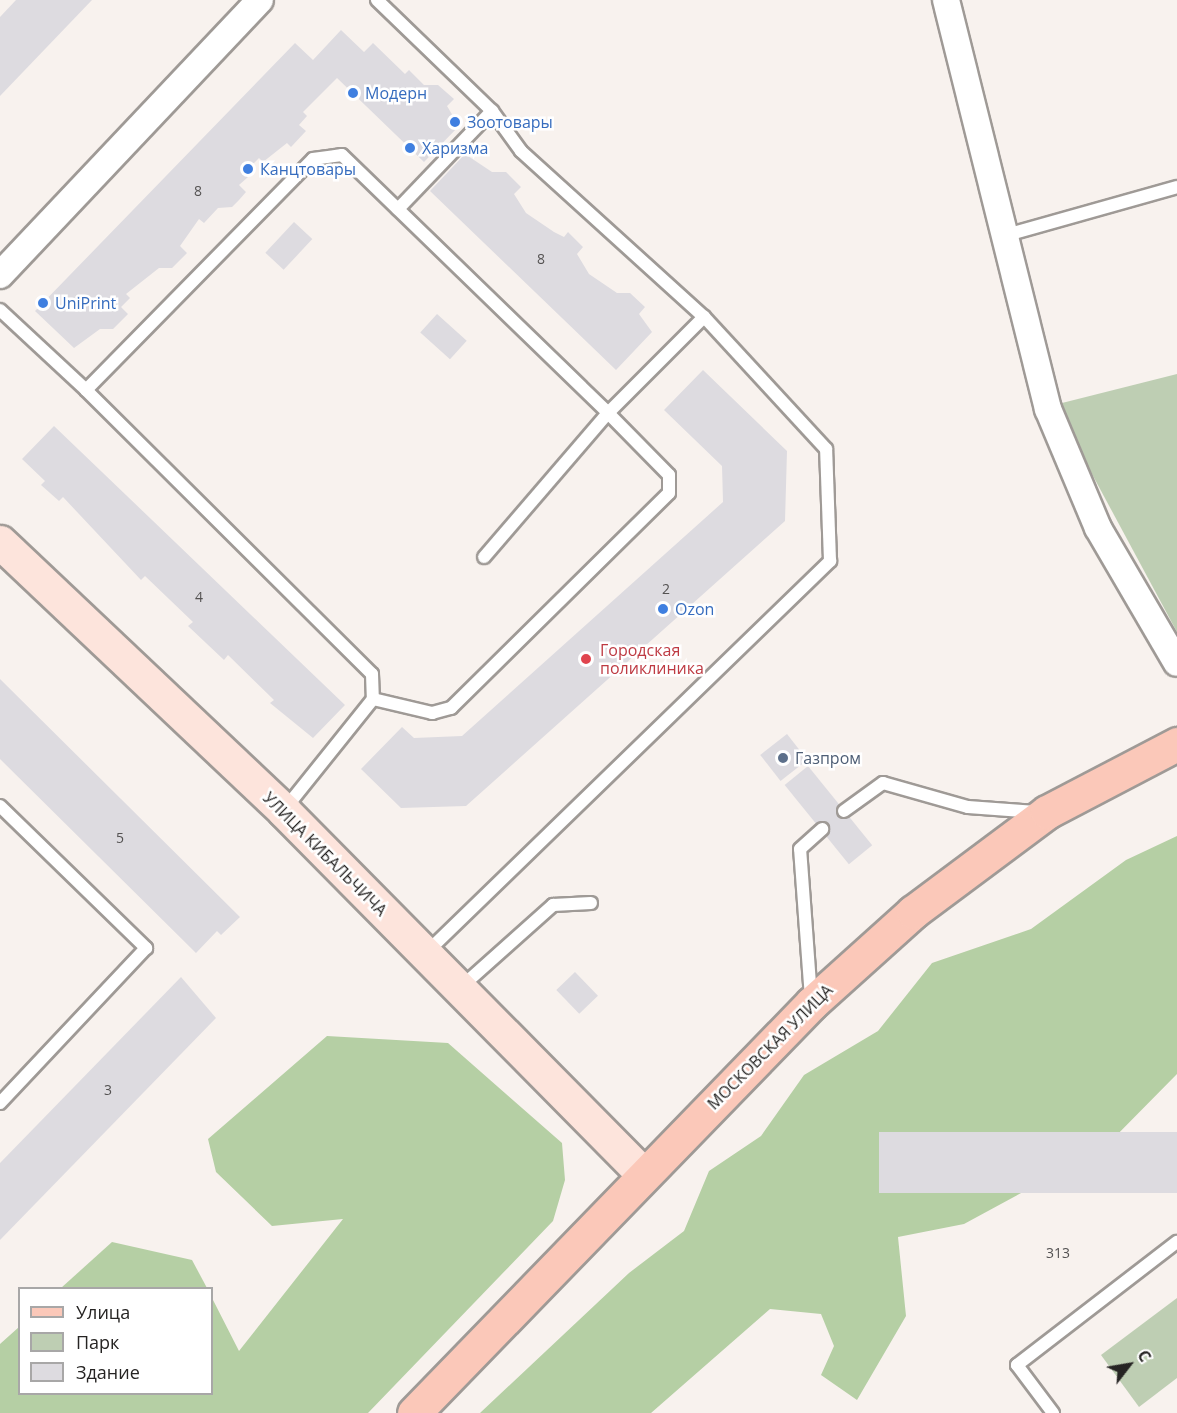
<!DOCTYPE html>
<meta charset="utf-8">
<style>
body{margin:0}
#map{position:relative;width:1177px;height:1413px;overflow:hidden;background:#f8f2ee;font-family:"Open Sans",sans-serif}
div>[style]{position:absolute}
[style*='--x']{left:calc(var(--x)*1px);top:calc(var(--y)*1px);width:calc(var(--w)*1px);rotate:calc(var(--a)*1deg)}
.green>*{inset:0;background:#beceb3}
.forest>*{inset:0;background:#b5cfa4}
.building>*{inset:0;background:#dddbe0;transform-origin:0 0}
.roads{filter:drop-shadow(2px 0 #9f9a96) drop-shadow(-2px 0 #9f9a96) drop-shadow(0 2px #9f9a96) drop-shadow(0 -2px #9f9a96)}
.lane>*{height:12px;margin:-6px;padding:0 6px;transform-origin:6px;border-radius:6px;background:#fff}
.street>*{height:26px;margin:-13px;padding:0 13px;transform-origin:13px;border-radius:13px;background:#fff}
.secondary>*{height:33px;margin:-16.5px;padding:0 16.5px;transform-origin:16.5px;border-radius:16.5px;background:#fde4dc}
.primary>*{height:33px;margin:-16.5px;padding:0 16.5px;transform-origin:16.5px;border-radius:16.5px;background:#fbc8b9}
.dots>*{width:16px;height:16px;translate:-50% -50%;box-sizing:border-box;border:3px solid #fff;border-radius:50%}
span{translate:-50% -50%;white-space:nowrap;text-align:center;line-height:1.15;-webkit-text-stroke:5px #fff;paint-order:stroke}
.number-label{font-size:14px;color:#545252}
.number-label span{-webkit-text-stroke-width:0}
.shop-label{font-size:16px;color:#366cbe}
.left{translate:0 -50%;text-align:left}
.health-label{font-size:16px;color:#be3a42}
.service-label{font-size:16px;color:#4e5e75}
.street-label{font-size:16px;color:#262423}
.legend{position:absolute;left:18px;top:1287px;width:195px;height:108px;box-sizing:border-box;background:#fff;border:2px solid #a8a7a7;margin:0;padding:8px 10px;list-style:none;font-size:18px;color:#262423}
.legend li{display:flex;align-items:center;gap:12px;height:30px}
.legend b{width:30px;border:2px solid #a8a7a7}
.north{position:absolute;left:1099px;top:1335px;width:60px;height:60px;-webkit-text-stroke:4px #fff;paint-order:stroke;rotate:59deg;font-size:16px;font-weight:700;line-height:24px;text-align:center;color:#262423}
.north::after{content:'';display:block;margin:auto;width:21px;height:27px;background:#262423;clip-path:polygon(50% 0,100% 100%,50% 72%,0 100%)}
</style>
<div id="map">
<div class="green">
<i style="clip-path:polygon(1177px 374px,1177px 632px,1078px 448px,1062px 403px)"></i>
<i style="clip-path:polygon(1177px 1298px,1177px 1378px,1139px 1407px,1101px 1355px)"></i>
</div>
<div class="forest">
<i style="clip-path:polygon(1177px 836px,1177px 1074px,1104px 1148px,964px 1224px,898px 1237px,906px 1316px,857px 1400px,821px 1375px,834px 1346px,821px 1314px,770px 1309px,651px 1413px,480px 1413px,629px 1273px,684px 1231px,709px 1171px,761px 1136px,804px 1075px,878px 1031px,932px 963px,1031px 929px,1126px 860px)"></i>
<i style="clip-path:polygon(327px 1036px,448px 1043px,562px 1143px,565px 1180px,553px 1221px,368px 1413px,0 1413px,0 1344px,19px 1327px,20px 1394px,212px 1394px,212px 1298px,239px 1351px,343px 1219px,272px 1226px,216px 1172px,208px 1139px)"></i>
<i style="clip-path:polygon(112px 1242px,192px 1260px,207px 1288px,61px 1288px)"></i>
</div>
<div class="building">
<i style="clip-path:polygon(16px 0,92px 0,0 96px,0 17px)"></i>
<i style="clip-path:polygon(341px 30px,364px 52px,373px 43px,405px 74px,409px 70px,424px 85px,438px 85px,454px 99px,447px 106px,459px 126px,424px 162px,337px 78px,303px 112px,307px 116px,299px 125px,306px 131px,291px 147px,287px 143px,263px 162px,259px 158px,244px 173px,248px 177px,239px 185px,246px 192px,239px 200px,232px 207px,218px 208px,204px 223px,199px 219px,180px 246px,187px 253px,172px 268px,159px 268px,126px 294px,130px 298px,121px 307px,128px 314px,113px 329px,100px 329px,74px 348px,35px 311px,295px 43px,313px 60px)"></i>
<i style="clip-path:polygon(465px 154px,492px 172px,506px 172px,521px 187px,514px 194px,526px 213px,554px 232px,564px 237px,568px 232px,583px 247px,577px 254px,589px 274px,617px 293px,630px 293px,645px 307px,639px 314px,652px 332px,616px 370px,430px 191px)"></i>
<i style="left:294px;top:222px;width:25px;height:42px;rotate:43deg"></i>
<i style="left:437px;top:314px;width:40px;height:25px;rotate:42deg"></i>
<i style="clip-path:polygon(703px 370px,787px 451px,785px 521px,466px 806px,401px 808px,361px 769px,402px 727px,414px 738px,462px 736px,723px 502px,722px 466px,664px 410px)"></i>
<i style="clip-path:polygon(54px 426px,345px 705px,313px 738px,270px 703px,274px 700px,228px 655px,224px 660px,188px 626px,193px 622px,145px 576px,141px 580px,63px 497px,59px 501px,41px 485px,45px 481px,22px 459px)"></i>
<i style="clip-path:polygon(0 679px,240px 917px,221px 935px,217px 931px,196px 953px,0 759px)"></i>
<i style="left:787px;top:734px;width:33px;height:34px;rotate:52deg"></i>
<i style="left:808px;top:766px;width:102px;height:30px;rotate:51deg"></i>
<i style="left:575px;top:972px;width:33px;height:26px;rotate:46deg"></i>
<i style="clip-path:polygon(181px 977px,216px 1018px,0 1240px,0 1163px)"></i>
<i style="left:1177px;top:1132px;width:61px;height:298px;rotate:90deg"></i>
</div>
<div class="roads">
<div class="lane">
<i style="--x:398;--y:209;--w:136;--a:-46.2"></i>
<i style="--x:1003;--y:236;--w:181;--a:-15.7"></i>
<i style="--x:0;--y:310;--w:117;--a:42.9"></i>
<i style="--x:86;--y:390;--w:324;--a:-45.5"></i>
<i style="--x:313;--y:159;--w:29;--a:-8"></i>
<i style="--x:342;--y:155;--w:371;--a:44.1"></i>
<i style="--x:608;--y:413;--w:190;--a:130.7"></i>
<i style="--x:86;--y:390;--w:403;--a:44.8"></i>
<i style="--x:372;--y:674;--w:25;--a:88"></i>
<i style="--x:373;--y:699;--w:142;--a:128.7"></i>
<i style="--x:373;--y:699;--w:61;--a:13.3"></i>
<i style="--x:432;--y:713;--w:20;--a:-15"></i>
<i style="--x:451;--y:708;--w:306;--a:-44.6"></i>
<i style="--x:669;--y:493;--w:18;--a:-90"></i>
<i style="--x:669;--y:475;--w:87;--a:-134.5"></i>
<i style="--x:608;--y:413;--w:136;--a:-45"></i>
<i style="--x:704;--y:317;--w:247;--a:-137.8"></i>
<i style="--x:521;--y:151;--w:49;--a:-125.9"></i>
<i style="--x:492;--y:111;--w:160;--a:-136"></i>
<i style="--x:0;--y:806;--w:204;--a:44.2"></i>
<i style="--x:146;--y:948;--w:213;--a:133.3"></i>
<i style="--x:844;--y:811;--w:48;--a:-35.7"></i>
<i style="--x:883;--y:783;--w:88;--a:15.8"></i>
<i style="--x:968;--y:807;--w:68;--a:4.2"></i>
<i style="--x:427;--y:952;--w:562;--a:-44.13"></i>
<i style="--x:830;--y:561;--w:112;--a:-92"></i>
<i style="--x:826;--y:449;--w:180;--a:-132.7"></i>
<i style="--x:460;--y:988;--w:125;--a:-41.7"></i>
<i style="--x:553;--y:905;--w:38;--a:-3"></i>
<i style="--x:811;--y:998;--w:149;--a:-94.2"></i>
<i style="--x:800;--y:849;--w:30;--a:-42"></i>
<i style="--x:1053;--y:1413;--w:60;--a:-126.9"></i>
<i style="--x:1017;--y:1365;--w:202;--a:-37.6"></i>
</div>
<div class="street">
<i style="--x:946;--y:0;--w:422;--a:76"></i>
<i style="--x:1048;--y:409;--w:129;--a:67.2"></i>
<i style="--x:1098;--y:528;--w:156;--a:59.7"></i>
<i style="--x:0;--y:275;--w:378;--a:-46.6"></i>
</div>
<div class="secondary">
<i style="--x:0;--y:542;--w:391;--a:43.4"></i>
<i style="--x:284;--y:811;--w:511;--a:45.32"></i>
</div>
<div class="primary">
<i style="--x:414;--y:1413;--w:571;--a:-45.85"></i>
<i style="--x:812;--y:1003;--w:136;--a:-42"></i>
<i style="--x:913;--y:912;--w:167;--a:-36.7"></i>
<i style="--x:1047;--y:812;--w:147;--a:-27.6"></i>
</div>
</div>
<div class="dots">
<i style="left:353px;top:93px;background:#3f7fe0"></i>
<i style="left:455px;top:122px;background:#3f7fe0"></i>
<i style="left:410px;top:148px;background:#3f7fe0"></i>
<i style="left:248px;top:169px;background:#3f7fe0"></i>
<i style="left:43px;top:303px;background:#3f7fe0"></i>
<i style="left:663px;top:609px;background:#3f7fe0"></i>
<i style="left:586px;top:659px;background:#e0444e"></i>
<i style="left:783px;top:758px;background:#5c6f8a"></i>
</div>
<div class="number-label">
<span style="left:198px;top:191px">8</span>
<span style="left:541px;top:259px">8</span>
<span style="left:666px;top:589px">2</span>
<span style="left:199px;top:597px">4</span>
<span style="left:120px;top:838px">5</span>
<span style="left:108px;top:1090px">3</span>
<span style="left:1058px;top:1253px">313</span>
</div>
<div class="shop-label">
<span class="left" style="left:365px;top:93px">Модерн</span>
<span class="left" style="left:467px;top:122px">Зоотовары</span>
<span class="left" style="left:422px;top:148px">Харизма</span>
<span class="left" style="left:260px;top:169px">Канцтовары</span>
<span class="left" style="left:55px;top:303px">UniPrint</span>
<span class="left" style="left:675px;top:609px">Ozon</span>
</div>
<div class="health-label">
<span class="left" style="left:600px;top:659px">Городская<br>поликлиника</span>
</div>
<div class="service-label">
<span class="left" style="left:795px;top:758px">Газпром</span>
</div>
<div class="street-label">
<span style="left:325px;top:854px;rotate:45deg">УЛИЦА КИБАЛЬЧИЧА</span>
<span style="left:770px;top:1047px;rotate:-45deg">МОСКОВСКАЯ УЛИЦА</span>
</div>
<ul class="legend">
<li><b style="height:8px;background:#fbc8b9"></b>Улица</li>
<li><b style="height:16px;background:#beceb3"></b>Парк</li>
<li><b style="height:16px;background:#dddbe0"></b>Здание</li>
</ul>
<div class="north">С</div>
</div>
